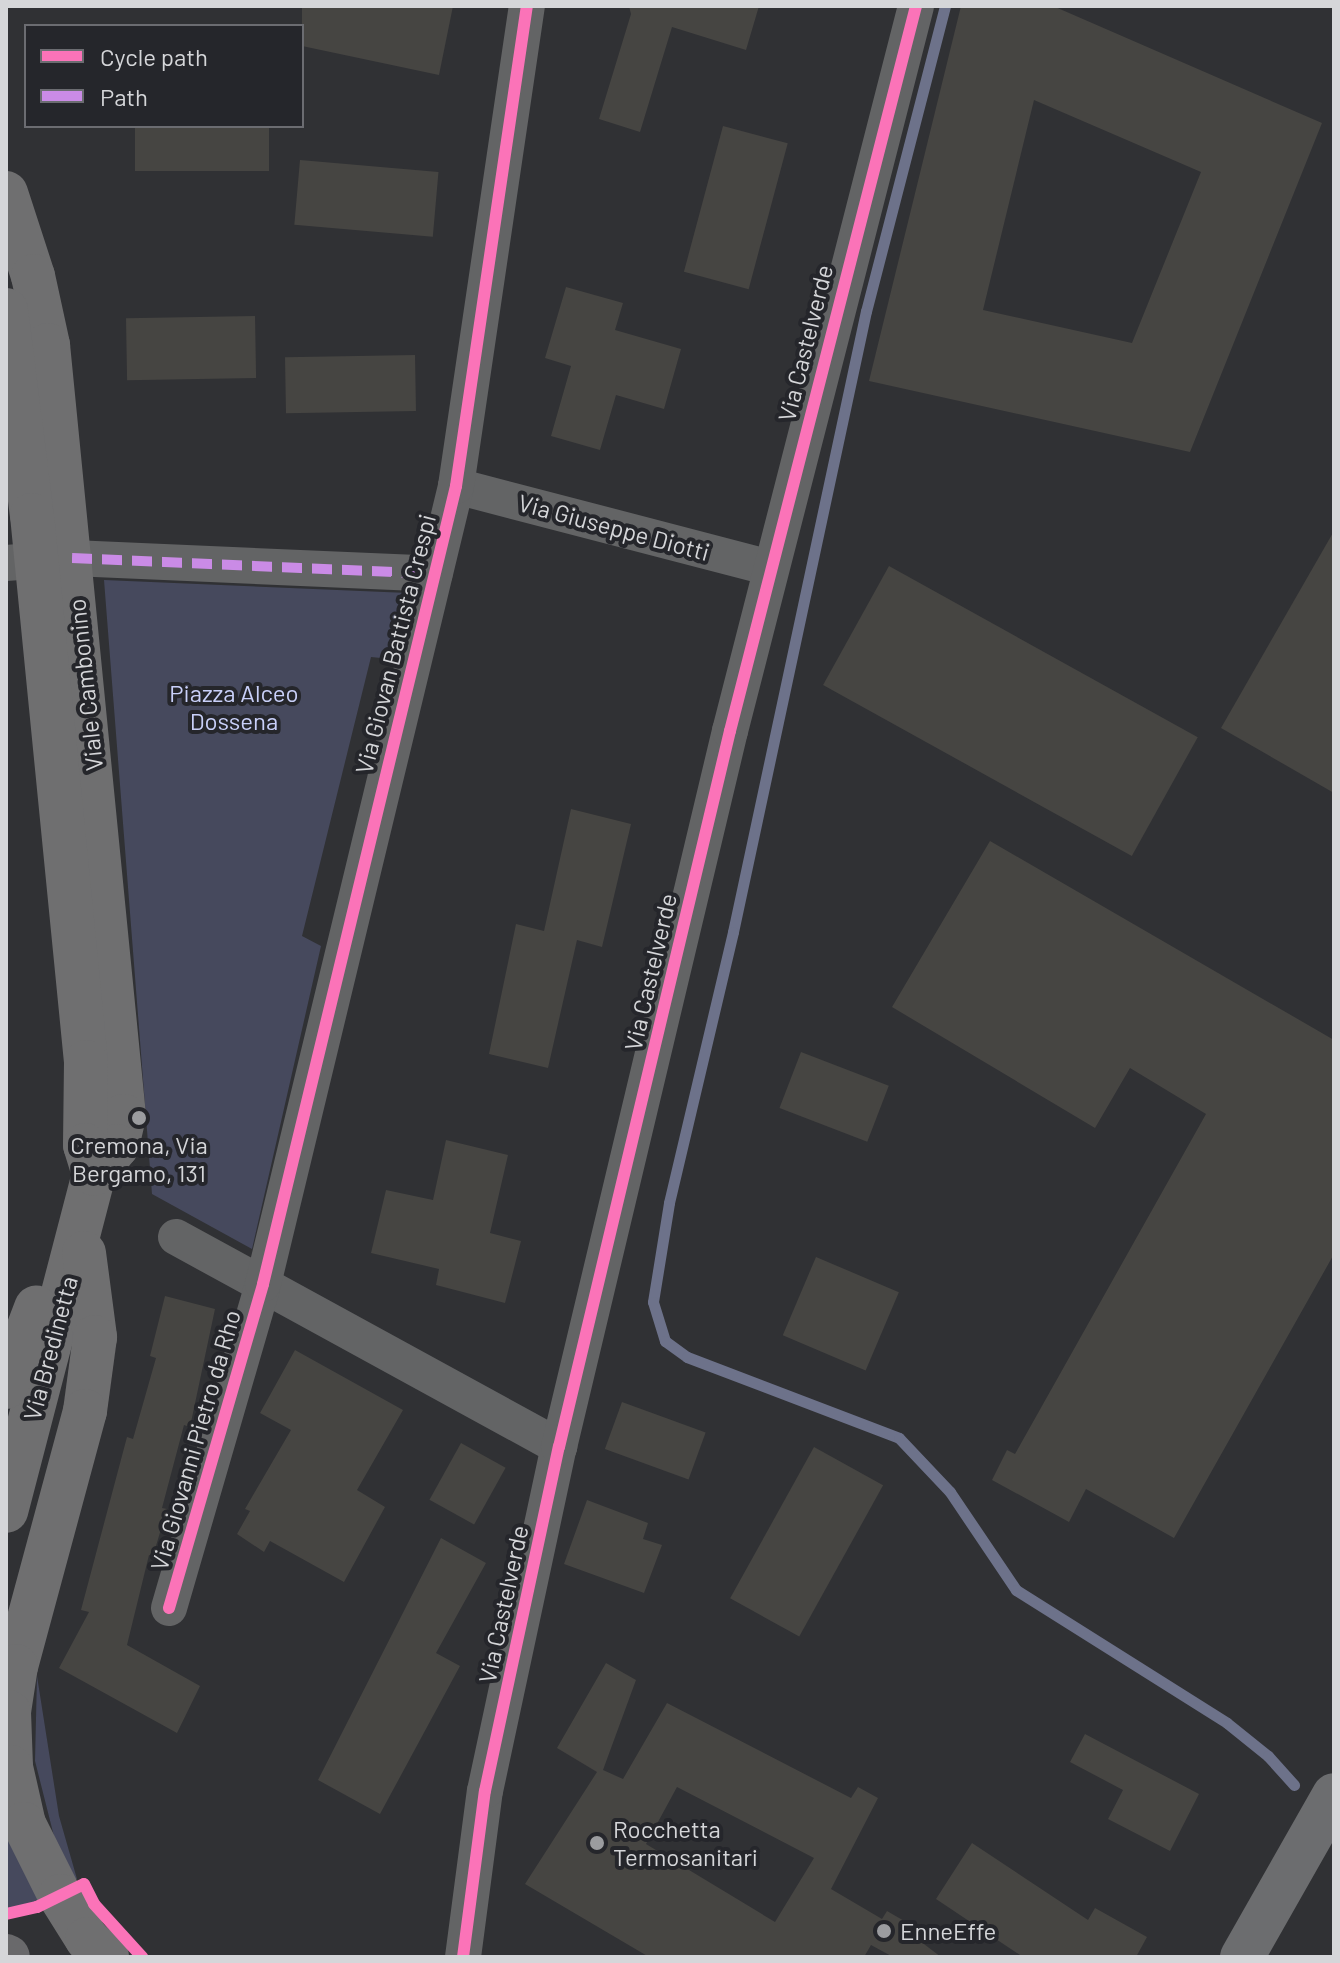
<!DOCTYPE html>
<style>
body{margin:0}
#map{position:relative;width:1340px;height:1963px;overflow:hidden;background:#303134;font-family:Barlow,sans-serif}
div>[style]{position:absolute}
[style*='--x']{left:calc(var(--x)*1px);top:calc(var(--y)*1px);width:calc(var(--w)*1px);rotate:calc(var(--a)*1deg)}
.green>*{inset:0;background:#46495d}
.stream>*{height:11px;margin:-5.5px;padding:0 5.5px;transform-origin:5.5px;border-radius:5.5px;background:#6d728a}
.building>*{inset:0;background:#464542;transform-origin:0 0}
.street>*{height:36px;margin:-18px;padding:0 18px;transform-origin:18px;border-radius:18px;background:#636465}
.secondary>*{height:44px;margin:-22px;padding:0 22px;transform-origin:22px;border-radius:22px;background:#6f6f70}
.primary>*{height:44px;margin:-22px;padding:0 22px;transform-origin:22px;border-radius:22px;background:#6c6d6f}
.highway>*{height:44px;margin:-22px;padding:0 22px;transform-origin:22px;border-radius:22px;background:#69696b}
.quiet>*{height:10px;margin-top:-5px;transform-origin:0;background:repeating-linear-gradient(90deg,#ca8be6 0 20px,transparent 0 30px)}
.cycleway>*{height:12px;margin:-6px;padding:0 6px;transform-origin:6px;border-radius:6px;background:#fb73b8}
.dots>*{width:22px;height:22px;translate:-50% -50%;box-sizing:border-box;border:4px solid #25262b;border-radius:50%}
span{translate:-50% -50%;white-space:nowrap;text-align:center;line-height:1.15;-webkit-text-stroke:8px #25262b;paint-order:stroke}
.street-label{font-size:24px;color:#d5d6d9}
.park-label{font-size:24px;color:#c9d0f9}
.poi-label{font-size:24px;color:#d5d6d9}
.left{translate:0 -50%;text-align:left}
.frame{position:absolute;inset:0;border:8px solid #d5d6d9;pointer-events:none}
.legend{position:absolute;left:24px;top:24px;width:280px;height:104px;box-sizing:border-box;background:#25262b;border:2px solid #6b6c71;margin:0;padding:10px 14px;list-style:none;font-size:24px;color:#d5d6d9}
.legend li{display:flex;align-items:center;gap:16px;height:40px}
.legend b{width:40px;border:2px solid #6b6c71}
</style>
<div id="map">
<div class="green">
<i style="clip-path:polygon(104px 580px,408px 593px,391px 659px,371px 657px,302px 936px,321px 946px,252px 1249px,152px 1194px)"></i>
<i style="clip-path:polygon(37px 1676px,59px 1816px,77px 1879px,70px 1878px,59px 1856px,35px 1761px)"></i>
<i style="clip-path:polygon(6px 1783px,39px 1901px,6px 1909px)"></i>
</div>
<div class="stream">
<i style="--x:945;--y:6;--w:315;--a:104.5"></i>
<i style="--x:866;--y:311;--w:635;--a:102.09"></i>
<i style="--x:733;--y:932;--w:278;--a:103.3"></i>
<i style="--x:669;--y:1203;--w:100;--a:99.2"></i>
<i style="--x:653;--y:1302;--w:41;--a:72.9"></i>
<i style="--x:665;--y:1341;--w:27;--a:36"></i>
<i style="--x:687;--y:1357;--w:227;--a:20.9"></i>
<i style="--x:899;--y:1438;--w:74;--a:46.6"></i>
<i style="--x:950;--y:1492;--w:118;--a:56"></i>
<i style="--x:1016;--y:1590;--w:249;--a:32.2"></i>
<i style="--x:1227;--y:1723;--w:53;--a:38.8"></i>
<i style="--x:1268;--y:1756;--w:39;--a:48"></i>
</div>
<div class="building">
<i style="clip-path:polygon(302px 6px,453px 6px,439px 75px,302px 46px)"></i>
<i style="clip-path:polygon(629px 6px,759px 6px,746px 50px,672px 27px,640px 132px,599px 119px,631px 14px)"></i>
<i style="clip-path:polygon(evenodd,961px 6px,1053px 6px,1322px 123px,1190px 452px,869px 381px,961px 6px,1034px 100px,1201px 172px,1132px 343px,983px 310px,1034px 100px)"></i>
<i style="left:135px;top:126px;width:134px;height:45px"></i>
<i style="left:723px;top:126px;width:67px;height:151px;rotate:15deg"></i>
<i style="left:300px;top:160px;width:139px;height:65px;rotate:5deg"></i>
<i style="clip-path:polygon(566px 287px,623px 303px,615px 330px,681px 349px,664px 409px,616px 395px,600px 450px,551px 436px,571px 366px,545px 358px)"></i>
<i style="left:255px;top:316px;width:62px;height:129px;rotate:89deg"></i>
<i style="left:415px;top:355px;width:56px;height:130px;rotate:89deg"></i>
<i style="clip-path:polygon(1334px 531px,1334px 793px,1221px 728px)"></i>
<i style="left:889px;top:566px;width:353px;height:136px;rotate:29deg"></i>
<i style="clip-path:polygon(571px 809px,631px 824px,602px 947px,577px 940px,548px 1068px,489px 1054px,516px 924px,544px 931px)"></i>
<i style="clip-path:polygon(990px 841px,1334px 1040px,1334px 1254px,1174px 1538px,1086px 1489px,1069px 1522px,992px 1480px,1007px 1450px,1015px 1454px,1206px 1114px,1130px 1068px,1095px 1128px,892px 1007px)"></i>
<i style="left:801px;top:1052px;width:94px;height:60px;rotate:21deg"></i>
<i style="clip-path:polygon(446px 1140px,508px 1155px,490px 1233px,521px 1241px,505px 1303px,436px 1285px,439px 1269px,371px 1253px,386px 1190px,433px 1200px)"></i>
<i style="left:816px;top:1257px;width:90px;height:85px;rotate:23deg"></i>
<i style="clip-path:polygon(165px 1296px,215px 1309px,190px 1427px,184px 1425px,162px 1508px,167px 1509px,153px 1556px,149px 1555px,127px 1645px,200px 1686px,177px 1733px,59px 1668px,89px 1612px,81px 1610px,127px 1437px,133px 1439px,156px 1358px,150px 1356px)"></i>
<i style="clip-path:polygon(295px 1350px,403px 1410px,357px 1490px,385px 1507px,344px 1582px,270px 1541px,264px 1552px,237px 1534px,250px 1511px,245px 1509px,291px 1430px,260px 1413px)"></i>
<i style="left:622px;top:1402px;width:89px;height:50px;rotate:20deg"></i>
<i style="left:461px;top:1443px;width:51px;height:65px;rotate:29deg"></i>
<i style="left:814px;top:1447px;width:79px;height:173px;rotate:29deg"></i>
<i style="clip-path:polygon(587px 1500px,648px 1523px,643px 1539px,662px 1545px,644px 1593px,564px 1564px)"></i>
<i style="clip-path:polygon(441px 1538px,486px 1563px,436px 1653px,460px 1666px,380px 1814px,318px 1780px)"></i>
<i style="clip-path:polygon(evenodd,606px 1663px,636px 1680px,603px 1770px,623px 1779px,667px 1703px,851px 1798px,858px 1787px,878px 1798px,831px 1889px,882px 1919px,887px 1911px,925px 1933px,920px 1941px,941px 1957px,893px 1957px,871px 1945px,864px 1957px,649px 1957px,525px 1884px,597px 1772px,557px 1748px,606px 1663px,677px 1787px,814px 1858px,775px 1922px,646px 1844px,677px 1787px)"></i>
<i style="clip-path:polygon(1085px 1734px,1199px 1794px,1170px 1851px,1108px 1819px,1123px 1790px,1070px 1762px)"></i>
<i style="clip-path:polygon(972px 1843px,1088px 1920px,1095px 1908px,1147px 1937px,1136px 1957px,1023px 1957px,936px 1899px)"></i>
</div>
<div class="street">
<i style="--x:456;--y:486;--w:325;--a:14.6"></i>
<i style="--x:6;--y:563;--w:66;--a:-4.3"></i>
<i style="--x:72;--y:558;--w:363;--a:2.5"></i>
<i style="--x:176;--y:1237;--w:437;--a:28.7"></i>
<i style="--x:169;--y:1608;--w:337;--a:-73.8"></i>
<i style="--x:263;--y:1284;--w:821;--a:-76.4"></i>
<i style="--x:456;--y:486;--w:485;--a:-81.6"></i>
<i style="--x:463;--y:1957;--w:167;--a:-82.5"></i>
<i style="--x:485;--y:1791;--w:352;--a:-77.9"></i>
<i style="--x:559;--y:1447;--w:736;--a:-76.57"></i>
<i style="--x:730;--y:731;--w:748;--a:-75.61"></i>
</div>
<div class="secondary">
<i style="--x:6;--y:193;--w:87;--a:72"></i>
<i style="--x:33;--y:276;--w:71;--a:77.7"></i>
<i style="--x:48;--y:345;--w:775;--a:84.37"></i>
<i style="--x:124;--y:1116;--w:31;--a:103"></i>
<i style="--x:117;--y:1146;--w:36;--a:129"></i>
<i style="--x:94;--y:1174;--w:348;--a:104.6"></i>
<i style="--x:6;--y:310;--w:207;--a:82.8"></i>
<i style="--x:32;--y:515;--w:550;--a:84.36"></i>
<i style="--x:86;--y:1062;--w:83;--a:90.7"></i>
<i style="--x:85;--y:1145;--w:30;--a:73"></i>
<i style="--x:84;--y:1253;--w:85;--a:82.5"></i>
<i style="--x:95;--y:1337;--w:75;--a:97.7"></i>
<i style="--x:85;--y:1411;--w:264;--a:105.1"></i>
<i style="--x:16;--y:1666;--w:47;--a:98.7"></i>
<i style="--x:9;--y:1712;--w:55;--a:87.9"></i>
<i style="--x:11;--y:1767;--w:58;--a:77.2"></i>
<i style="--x:24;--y:1824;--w:80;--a:63.4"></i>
<i style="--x:60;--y:1896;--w:51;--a:57.9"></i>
<i style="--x:87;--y:1939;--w:27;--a:42"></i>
<i style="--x:6;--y:1387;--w:85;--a:-69.2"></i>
</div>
<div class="primary">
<i style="--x:1242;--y:1957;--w:186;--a:-60.4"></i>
</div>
<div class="highway">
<i style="--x:6;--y:1956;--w:2;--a:27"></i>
</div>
<div class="quiet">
<i style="--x:72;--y:558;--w:363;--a:2.5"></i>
</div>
<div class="cycleway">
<i style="--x:169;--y:1608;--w:337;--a:-73.8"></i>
<i style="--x:263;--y:1284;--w:821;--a:-76.4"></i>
<i style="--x:456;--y:486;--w:485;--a:-81.6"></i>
<i style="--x:6;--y:1914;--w:32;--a:-13"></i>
<i style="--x:37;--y:1907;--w:52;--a:-26.1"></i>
<i style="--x:84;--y:1884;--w:22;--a:63"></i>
<i style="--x:94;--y:1904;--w:72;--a:47.8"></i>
<i style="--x:463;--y:1957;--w:167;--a:-82.5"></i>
<i style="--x:485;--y:1791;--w:352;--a:-77.9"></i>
<i style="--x:559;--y:1447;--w:736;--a:-76.57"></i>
<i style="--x:730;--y:731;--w:748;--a:-75.61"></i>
</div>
<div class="dots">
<i style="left:139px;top:1118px;background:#9b9c9f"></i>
<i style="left:597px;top:1843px;background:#9b9c9f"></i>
<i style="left:884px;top:1931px;background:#9b9c9f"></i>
</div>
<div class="street-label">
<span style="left:805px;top:343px;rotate:-76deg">Via Castelverde</span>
<span style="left:614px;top:527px;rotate:15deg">Via Giuseppe Diotti</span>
<span style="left:395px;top:644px;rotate:-76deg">Via Giovan Battista Crespi</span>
<span style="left:85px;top:685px;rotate:-96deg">Viale Cambonino</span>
<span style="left:650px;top:972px;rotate:-77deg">Via Castelverde</span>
<span style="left:50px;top:1348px;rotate:-75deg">Via Bredinetta</span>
<span style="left:195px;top:1440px;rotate:-74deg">Via Giovanni Pietro da Rho</span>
<span style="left:503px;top:1604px;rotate:-78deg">Via Castelverde</span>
</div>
<div class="park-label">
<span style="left:234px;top:707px">Piazza Alceo<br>Dossena</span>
</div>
<div class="poi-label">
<span style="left:139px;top:1159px">Cremona, Via<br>Bergamo, 131</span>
<span class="left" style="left:613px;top:1843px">Rocchetta<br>Termosanitari</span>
<span class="left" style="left:900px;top:1931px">EnneEffe</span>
</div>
<div class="frame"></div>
<ul class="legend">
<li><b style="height:10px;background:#fb73b8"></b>Cycle path</li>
<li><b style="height:10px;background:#ca8be6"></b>Path</li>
</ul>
</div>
